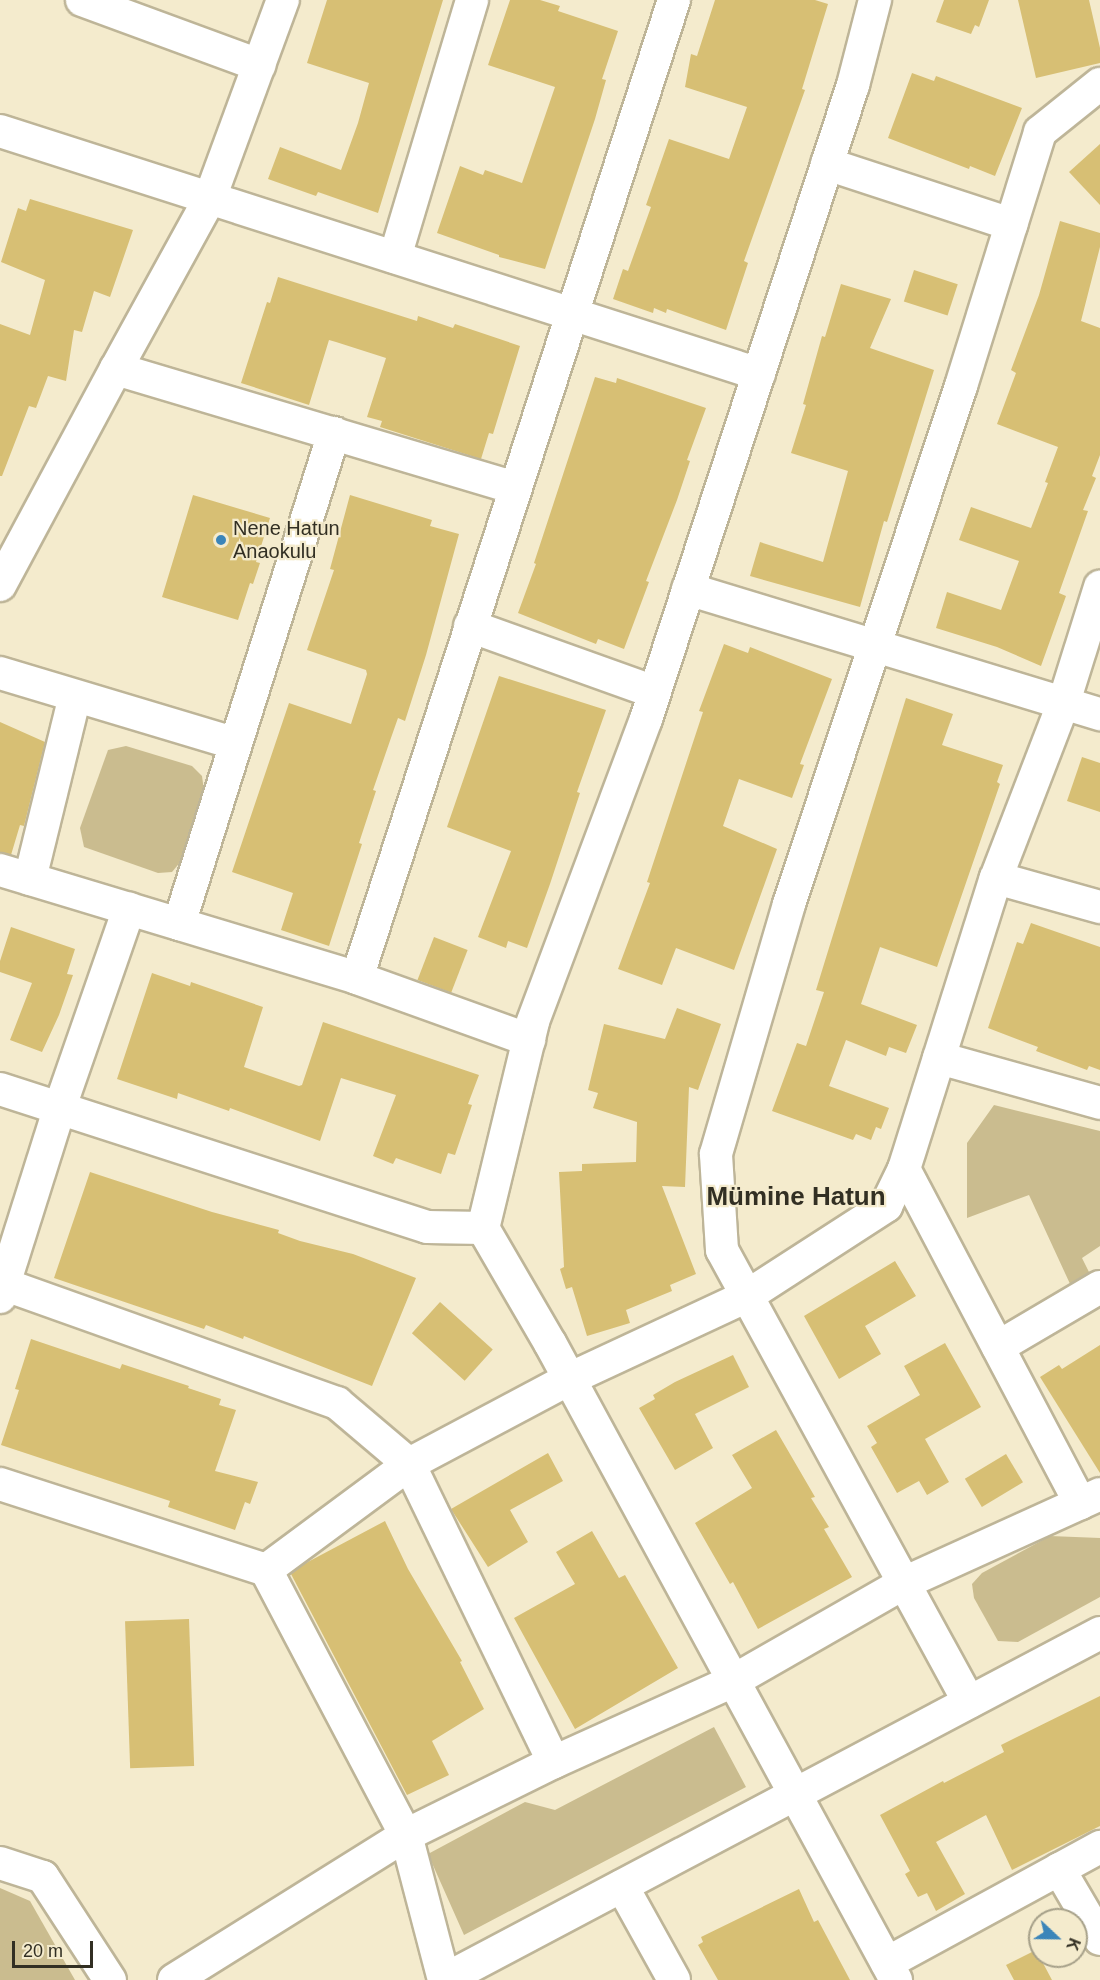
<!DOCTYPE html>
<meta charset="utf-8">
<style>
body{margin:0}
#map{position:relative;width:1100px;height:1980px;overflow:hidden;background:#f4ebcd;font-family:Helvetica,sans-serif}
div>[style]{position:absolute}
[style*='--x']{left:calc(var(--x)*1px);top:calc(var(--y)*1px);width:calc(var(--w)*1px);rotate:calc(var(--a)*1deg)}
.green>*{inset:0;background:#cabc8f}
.building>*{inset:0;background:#d7bf74;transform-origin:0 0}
.roads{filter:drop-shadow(2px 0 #beb598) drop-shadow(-2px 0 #beb598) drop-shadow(0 2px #beb598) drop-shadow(0 -2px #beb598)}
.minor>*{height:32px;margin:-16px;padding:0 16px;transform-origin:16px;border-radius:16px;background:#fff}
.dots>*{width:16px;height:16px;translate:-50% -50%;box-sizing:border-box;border:3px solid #f4ebcd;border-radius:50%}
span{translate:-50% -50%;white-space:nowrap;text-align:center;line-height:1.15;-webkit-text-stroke:4.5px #f4ebcd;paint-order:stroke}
.poi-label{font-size:20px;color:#322f23}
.left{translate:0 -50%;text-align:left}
.district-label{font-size:26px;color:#322f23;font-weight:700}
.north{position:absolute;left:1028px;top:1908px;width:60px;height:60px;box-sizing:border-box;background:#f4ebcd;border:2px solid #a6a089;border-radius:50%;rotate:112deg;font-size:16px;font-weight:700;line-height:24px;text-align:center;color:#322f23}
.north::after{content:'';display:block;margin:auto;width:21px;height:27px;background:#3b85b9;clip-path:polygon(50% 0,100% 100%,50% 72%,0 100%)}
.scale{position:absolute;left:12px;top:1941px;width:81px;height:27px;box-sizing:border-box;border:3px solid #322f23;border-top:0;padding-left:8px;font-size:18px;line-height:21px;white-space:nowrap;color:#322f23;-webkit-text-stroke:4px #f4ebcd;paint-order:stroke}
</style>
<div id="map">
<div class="green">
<i style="clip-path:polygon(126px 746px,192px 766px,202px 776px,204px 791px,182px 860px,172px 872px,158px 873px,84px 847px,80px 828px,108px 750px)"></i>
<i style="clip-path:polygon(994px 1105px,1100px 1131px,1100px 1246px,1082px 1258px,1090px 1274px,1071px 1286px,1029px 1195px,967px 1218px,967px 1143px)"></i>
<i style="clip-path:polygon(1050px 1536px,1100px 1538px,1100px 1597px,1018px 1642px,998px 1641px,974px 1598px,972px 1584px,982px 1573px)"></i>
<i style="clip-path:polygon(714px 1727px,746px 1787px,464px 1935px,428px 1854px,525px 1802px,555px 1810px)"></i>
<i style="clip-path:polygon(0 1888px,30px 1901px,75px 1980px,0 1980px)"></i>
</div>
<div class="building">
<i style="clip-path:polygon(327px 0,443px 0,378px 213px,318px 192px,316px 196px,268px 179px,280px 147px,341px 170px,358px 123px,369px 83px,307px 63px)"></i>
<i style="clip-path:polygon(510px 0,540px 0,560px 6px,558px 11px,618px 31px,602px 79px,606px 80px,595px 119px,545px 269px,499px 257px,499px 255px,437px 233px,460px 166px,483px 175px,485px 170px,522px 183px,555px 87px,488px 65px)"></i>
<i style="clip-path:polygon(715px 0,815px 0,828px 4px,802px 89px,805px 90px,755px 230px,744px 261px,748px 263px,726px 330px,667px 309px,666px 313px,654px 308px,653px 313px,613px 299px,623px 269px,628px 271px,651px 207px,646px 205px,669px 139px,729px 159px,747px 107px,685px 87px,691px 54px,697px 56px)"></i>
<i style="clip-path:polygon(944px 0,989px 0,979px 27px,975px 25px,971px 34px,936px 22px)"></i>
<i style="clip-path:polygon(1018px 0,1089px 0,1100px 48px,1100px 63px,1036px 78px)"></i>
<i style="clip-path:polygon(912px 73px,934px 81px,936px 76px,1022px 108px,995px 176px,970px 166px,969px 169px,888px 138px)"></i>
<i style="clip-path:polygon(1100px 144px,1100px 205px,1069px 172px)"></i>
<i style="clip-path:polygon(30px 199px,133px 230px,110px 297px,94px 291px,82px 332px,74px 330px,66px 381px,48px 376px,36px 408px,29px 406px,2px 476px,0 476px,0 324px,30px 335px,45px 280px,1px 262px,18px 208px,26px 211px)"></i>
<i style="clip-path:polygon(1060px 221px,1100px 233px,1100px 247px,1081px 321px,1100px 328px,1100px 455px,1092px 476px,1096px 478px,1083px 510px,1088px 511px,1059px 593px,1066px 596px,1041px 666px,997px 647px,936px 628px,947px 592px,1001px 610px,1019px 561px,959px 540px,971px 507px,1031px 528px,1048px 483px,1045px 482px,1058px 447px,997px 424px,1016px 373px,1011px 370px,1039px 295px)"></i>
<i style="left:914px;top:270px;width:46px;height:33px;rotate:18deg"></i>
<i style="clip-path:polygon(278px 277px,417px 321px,418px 316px,453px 328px,455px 324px,520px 346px,493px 434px,489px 433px,481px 459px,380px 427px,382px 421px,367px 417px,386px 358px,336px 342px,329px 340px,309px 405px,241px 383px,267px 302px,270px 303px)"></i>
<i style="clip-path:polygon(841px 284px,891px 299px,870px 348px,934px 370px,887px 522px,884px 521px,860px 607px,750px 576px,760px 542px,823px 562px,848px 471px,791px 453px,806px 405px,803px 404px,822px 336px,825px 337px)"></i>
<i style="clip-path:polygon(595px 377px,616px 383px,617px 378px,706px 408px,687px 460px,690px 461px,677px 500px,646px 581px,649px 582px,624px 649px,598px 639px,596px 644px,518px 613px,536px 564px,534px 563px)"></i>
<i style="clip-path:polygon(193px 495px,270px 518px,256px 562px,260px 563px,253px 584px,250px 583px,238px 620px,162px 597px)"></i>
<i style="clip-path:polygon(350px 495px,432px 520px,430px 526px,459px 534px,426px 655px,405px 721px,398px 718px,392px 735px,373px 790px,376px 791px,359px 843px,362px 844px,329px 946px,281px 930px,293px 893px,232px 872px,289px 703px,351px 724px,367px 674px,366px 670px,307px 650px,334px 570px,330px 569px)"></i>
<i style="clip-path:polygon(724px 644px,748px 653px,750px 647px,832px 679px,800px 764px,804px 765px,792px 798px,739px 779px,723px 826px,777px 849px,734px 970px,676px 948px,662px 985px,618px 969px,650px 883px,647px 882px,703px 712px,699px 711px)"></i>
<i style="clip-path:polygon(499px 676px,606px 710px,577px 792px,580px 793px,550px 884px,527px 948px,508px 941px,506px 948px,478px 937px,511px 851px,447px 827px)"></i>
<i style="clip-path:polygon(906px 698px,953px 714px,942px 745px,1003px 765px,997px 782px,1000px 784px,937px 967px,880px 947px,861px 1004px,917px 1025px,906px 1053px,889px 1047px,886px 1056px,846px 1040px,829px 1086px,889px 1108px,881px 1129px,876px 1127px,871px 1140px,856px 1134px,853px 1140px,772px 1111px,797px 1043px,806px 1046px,824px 992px,816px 990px)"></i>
<i style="clip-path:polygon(0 722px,45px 742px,24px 826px,20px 825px,11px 855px,0 853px)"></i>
<i style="clip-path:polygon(1082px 757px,1100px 763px,1100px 812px,1067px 801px)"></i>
<i style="clip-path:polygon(1031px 923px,1100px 947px,1100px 1070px,1089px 1066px,1087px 1070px,1036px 1051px,1038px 1047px,988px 1028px,1017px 942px,1023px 944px)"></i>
<i style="clip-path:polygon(11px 927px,75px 949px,67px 974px,73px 975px,59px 1015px,42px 1052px,10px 1040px,32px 983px,0 972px,0 961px)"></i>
<i style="left:434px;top:937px;width:36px;height:46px;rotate:21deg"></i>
<i style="clip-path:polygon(152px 973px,190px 986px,191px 982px,263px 1007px,244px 1067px,299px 1086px,302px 1085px,323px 1022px,479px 1075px,468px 1104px,472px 1105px,455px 1155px,448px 1153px,441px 1174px,396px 1158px,393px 1164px,373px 1156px,396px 1095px,341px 1078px,320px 1141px,230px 1108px,229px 1111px,178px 1093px,177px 1099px,117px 1079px)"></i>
<i style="clip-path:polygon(677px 1008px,721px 1024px,698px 1090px,689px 1087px,685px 1187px,662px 1186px,696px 1274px,670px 1285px,672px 1291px,626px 1310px,630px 1323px,587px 1336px,572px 1287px,566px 1289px,560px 1269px,564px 1267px,559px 1172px,582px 1171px,582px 1164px,636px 1162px,637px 1122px,593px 1108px,598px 1093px,588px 1090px,604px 1024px,665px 1039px)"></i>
<i style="clip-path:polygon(90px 1172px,212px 1212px,279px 1230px,278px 1233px,300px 1241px,353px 1254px,416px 1278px,372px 1386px,244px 1336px,243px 1339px,206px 1325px,204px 1329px,54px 1278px)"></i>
<i style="clip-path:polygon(895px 1261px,916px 1296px,865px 1326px,881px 1354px,839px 1379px,804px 1316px)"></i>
<i style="left:440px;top:1302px;width:71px;height:42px;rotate:42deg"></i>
<i style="clip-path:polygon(31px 1339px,120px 1369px,122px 1364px,189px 1386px,188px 1388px,221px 1399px,219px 1405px,236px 1410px,215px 1471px,258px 1482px,250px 1504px,245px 1502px,235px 1530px,168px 1507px,170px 1501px,1px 1445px,19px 1390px,15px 1389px)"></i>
<i style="clip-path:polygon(945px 1343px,981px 1407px,925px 1439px,949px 1482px,927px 1495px,919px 1481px,897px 1493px,871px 1447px,877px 1443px,867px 1426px,920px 1395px,904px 1366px)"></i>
<i style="clip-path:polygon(1100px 1345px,1100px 1473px,1040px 1377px,1059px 1365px,1062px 1369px)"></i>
<i style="clip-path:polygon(733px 1355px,749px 1387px,695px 1414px,713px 1448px,675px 1470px,639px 1408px,655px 1399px,653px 1395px,675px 1382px)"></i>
<i style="clip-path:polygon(776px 1430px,815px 1497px,811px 1498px,829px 1527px,824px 1529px,852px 1577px,758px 1629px,733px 1582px,730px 1584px,695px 1523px,752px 1488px,732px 1455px)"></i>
<i style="clip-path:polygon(548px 1453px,563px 1481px,510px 1510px,528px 1542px,488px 1567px,451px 1509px)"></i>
<i style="left:1006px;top:1454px;width:33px;height:48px;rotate:59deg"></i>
<i style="clip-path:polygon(385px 1521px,408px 1569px,462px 1661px,460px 1662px,484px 1709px,432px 1741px,449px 1775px,407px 1795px,291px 1574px,304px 1564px)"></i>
<i style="clip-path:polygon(592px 1531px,619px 1578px,625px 1575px,678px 1668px,575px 1729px,514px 1618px,575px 1584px,556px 1552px)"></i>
<i style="left:189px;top:1619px;width:147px;height:64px;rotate:88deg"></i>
<i style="clip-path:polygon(1100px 1696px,1100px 1826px,1012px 1870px,986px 1815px,936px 1842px,965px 1894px,936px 1911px,927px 1893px,918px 1897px,905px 1874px,910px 1871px,880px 1815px,943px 1781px,944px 1783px,1004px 1752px,1001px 1745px)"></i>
<i style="clip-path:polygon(799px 1889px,814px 1922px,818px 1920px,850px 1980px,718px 1980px,698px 1945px,703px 1942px,701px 1937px)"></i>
<i style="clip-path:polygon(1036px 1950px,1052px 1980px,1014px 1980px,1006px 1965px)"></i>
</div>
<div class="roads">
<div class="minor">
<i style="--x:82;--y:0;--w:189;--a:20.2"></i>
<i style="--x:875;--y:0;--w:88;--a:104.5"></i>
<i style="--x:853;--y:85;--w:667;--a:108.08"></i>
<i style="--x:646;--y:719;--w:323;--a:110.5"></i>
<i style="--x:533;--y:1022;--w:212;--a:103.6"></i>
<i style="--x:483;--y:1228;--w:133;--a:59.8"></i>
<i style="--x:550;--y:1343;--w:725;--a:61.49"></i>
<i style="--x:0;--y:131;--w:797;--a:17.75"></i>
<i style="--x:827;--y:164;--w:194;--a:18.1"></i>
<i style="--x:395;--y:257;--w:268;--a:-73.3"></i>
<i style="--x:116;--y:369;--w:195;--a:-61.2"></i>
<i style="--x:210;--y:198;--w:211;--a:-69.8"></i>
<i style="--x:0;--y:585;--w:245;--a:-61.8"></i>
<i style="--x:116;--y:369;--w:416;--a:16.6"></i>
<i style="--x:688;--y:589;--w:431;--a:16.9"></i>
<i style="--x:470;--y:626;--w:195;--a:19.7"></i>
<i style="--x:0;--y:673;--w:246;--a:16.7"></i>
<i style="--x:0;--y:870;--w:373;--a:16.8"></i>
<i style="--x:357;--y:978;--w:183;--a:19.8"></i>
<i style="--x:996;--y:878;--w:108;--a:15.6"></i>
<i style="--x:30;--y:879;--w:188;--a:-76.2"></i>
<i style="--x:179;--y:924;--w:515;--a:-72.48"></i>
<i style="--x:357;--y:978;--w:1028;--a:-72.04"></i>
<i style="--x:939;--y:1058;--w:167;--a:15.6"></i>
<i style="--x:0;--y:1089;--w:449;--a:17.9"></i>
<i style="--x:427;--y:1227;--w:56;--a:1"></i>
<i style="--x:904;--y:1169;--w:378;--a:62.2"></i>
<i style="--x:0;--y:1283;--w:358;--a:19.6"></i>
<i style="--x:337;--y:1403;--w:94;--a:40.3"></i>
<i style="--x:409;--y:1464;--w:331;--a:64.1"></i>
<i style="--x:0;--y:1297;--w:199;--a:-72.5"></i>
<i style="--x:60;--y:1107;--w:210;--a:-70.8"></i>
<i style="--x:998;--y:1347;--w:118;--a:-30.5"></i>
<i style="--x:0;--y:1484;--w:280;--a:17.9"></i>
<i style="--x:266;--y:1570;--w:300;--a:62.2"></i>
<i style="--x:406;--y:1835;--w:150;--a:75.3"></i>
<i style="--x:266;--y:1570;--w:178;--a:-36.5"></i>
<i style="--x:409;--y:1464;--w:181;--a:-28"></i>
<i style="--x:569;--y:1379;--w:196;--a:-25"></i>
<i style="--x:747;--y:1296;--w:166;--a:-32.9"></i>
<i style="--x:886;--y:1206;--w:41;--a:-64.1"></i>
<i style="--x:904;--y:1169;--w:305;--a:-72.5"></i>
<i style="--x:996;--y:878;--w:189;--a:-68.9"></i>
<i style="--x:1064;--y:702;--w:121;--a:-72.6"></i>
<i style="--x:969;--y:1702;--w:515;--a:-118.65"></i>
<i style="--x:722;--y:1250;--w:96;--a:-93.6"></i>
<i style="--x:716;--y:1154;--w:260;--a:-73.7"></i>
<i style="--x:789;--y:904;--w:546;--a:-71.63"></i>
<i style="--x:961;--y:386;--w:266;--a:-72.7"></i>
<i style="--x:1040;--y:132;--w:77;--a:-38.7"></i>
<i style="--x:0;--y:1863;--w:45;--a:18"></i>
<i style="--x:43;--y:1877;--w:123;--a:57"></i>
<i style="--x:1059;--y:1869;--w:81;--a:59.6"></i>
<i style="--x:622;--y:1886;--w:107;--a:61"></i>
<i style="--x:887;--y:1963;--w:243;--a:-28.6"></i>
<i style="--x:174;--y:1980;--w:274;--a:-32"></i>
<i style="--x:406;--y:1835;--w:165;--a:-26.3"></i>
<i style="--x:554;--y:1762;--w:196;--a:-24.3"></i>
<i style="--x:733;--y:1681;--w:197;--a:-29.8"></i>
<i style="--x:904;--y:1583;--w:215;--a:-24.4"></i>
<i style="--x:444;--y:1980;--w:742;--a:-27.88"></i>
</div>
</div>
<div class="dots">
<i style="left:221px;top:540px;background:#3b85b9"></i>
</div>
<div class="poi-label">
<span class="left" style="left:233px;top:540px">Nene Hatun<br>Anaokulu</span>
</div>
<div class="district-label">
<span style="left:796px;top:1197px">Mümine Hatun</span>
</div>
<div class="north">K</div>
<div class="scale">20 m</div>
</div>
